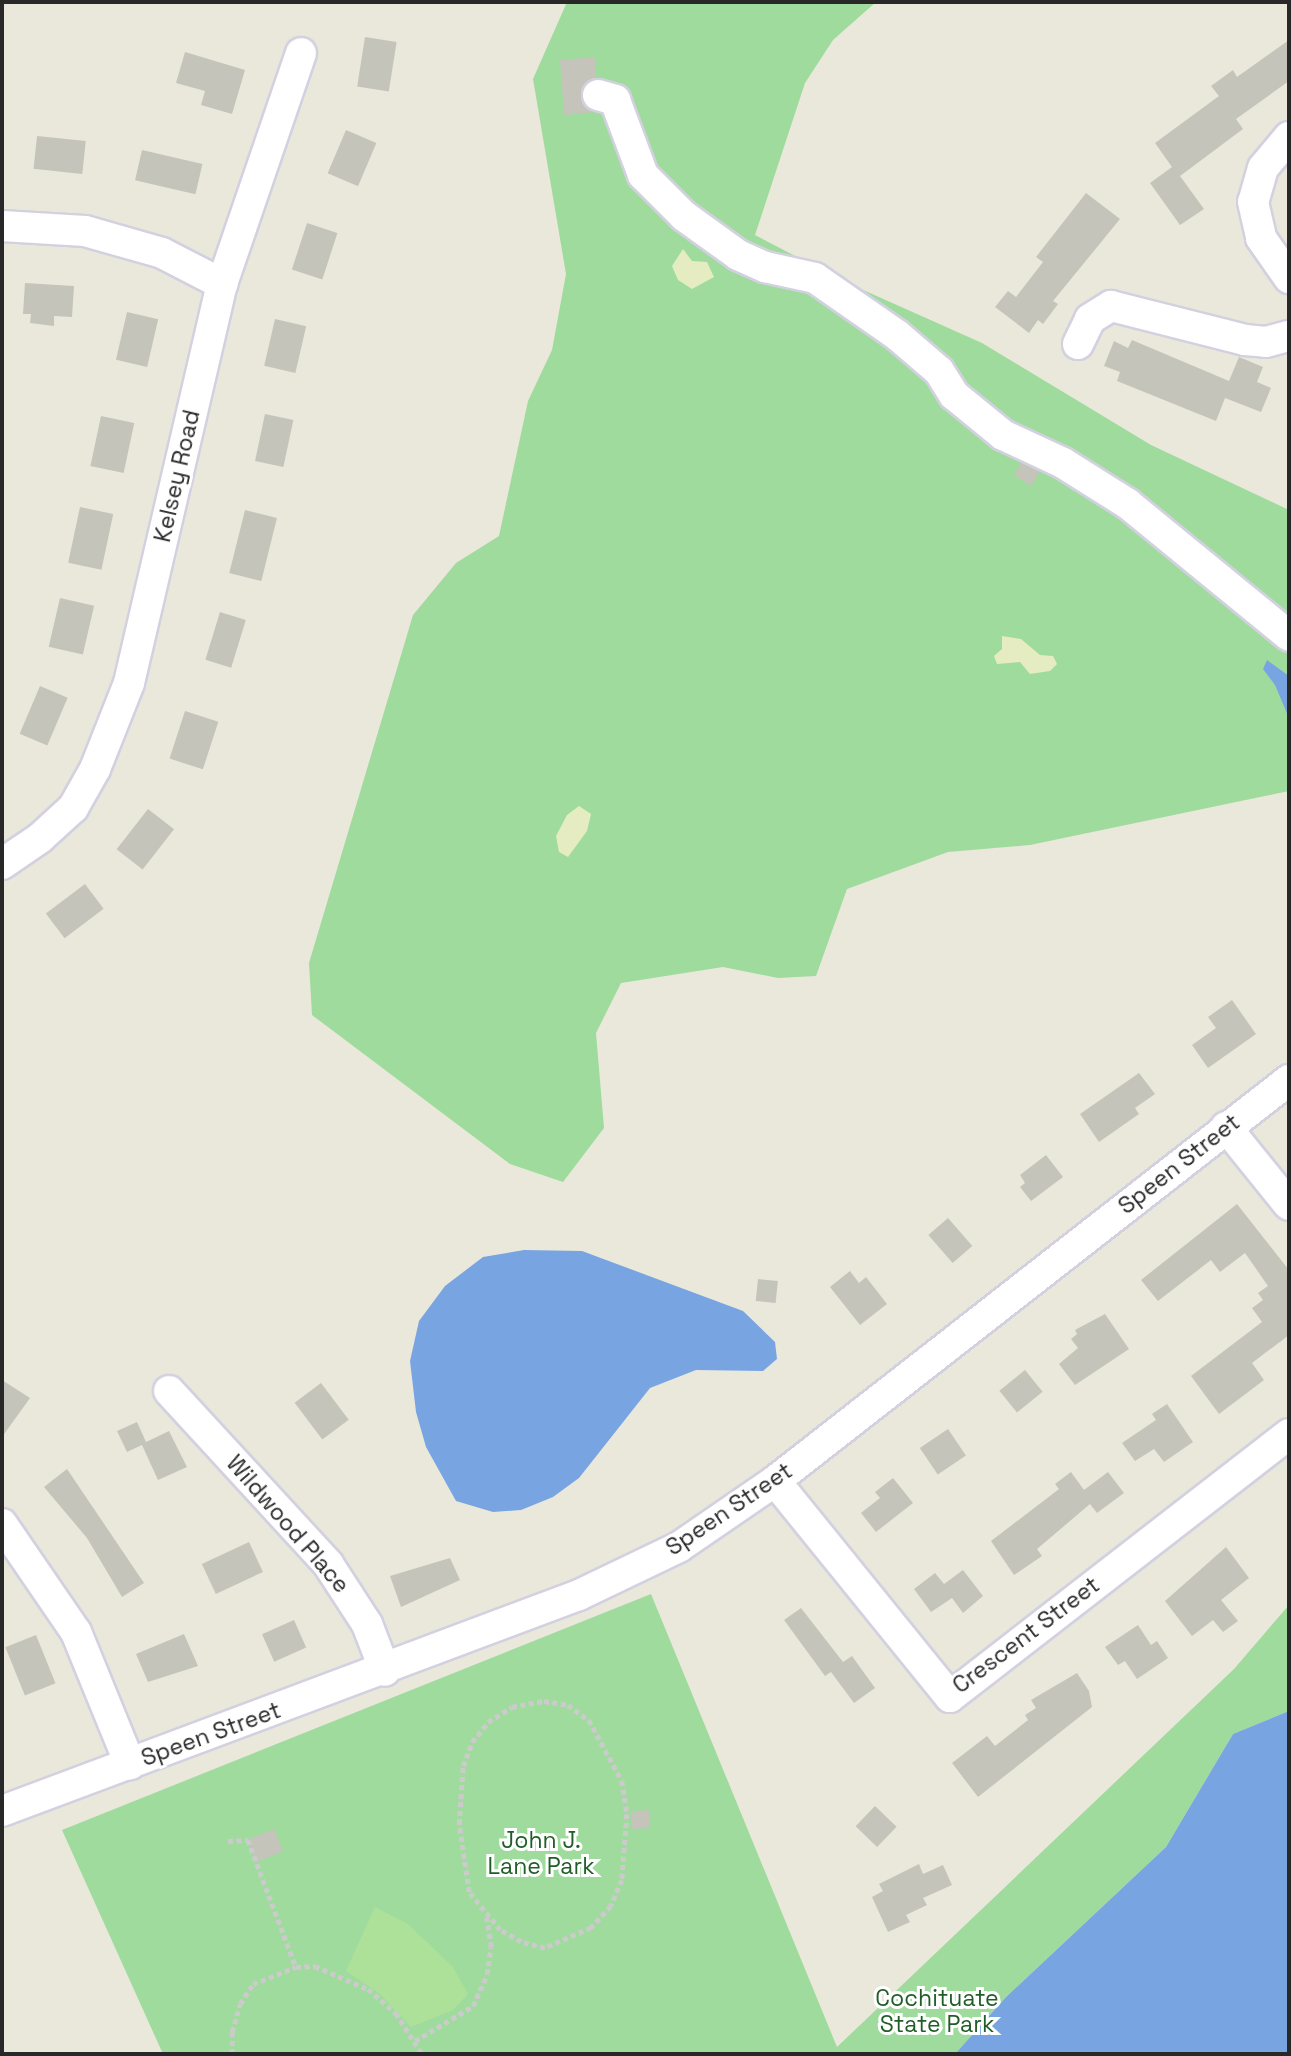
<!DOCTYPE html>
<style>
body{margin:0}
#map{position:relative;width:1291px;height:2056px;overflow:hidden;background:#e9e8db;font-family:"Space Grotesk",sans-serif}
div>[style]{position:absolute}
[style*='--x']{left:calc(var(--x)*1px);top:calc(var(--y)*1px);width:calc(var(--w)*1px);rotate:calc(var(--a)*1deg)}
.green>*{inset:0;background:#9fdb9d}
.sand>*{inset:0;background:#e5ecc1}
.pitch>*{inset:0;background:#ade19a}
.water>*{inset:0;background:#78a5e2}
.building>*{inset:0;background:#c5c4bb;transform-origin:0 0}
.path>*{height:4.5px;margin-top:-2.25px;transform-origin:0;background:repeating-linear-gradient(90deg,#cbcbcb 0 5px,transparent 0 8.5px)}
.roads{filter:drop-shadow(2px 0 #d3d1e0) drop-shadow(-2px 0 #d3d1e0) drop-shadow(0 2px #d3d1e0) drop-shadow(0 -2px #d3d1e0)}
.minor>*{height:30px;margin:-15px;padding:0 15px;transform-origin:15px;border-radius:15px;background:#fff}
span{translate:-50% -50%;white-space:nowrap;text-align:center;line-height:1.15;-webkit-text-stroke:6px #fff;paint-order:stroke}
.street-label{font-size:23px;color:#282828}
.park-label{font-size:23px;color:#205d27}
.frame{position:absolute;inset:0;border:4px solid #282828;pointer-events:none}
</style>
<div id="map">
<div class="green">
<i style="clip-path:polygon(567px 2px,876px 2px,833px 40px,805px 83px,755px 235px,843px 281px,982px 343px,1151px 445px,1289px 510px,1289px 791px,1030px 845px,948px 852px,847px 889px,816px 976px,778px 978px,723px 967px,621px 983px,596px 1033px,604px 1128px,563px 1182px,510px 1164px,312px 1015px,309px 963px,413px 615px,456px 563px,499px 536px,528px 401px,552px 350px,566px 274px,533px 79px)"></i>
<i style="clip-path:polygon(651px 1594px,837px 2047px,1234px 1669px,1289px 1605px,1289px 1711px,1233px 1734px,1166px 1847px,1006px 1997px,955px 2054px,163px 2054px,62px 1830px)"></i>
</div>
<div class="sand">
<i style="clip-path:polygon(683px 249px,692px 261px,707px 262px,714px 277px,692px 289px,678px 280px,672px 266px)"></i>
<i style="clip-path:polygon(1002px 636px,1021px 639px,1040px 655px,1053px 656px,1057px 664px,1050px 671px,1030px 674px,1020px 662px,997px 664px,994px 656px,1002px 649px)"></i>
<i style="clip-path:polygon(579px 806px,591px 814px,587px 831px,568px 857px,559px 852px,556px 836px,567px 815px)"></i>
</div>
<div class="pitch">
<i style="clip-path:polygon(375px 1907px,408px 1924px,453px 1967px,468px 1994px,453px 2010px,411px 2027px,380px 1994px,346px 1971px)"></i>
</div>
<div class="water">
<i style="clip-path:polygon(1267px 660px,1289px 676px,1289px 718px,1275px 685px,1263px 669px)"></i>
<i style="clip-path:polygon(524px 1250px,582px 1251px,743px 1311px,775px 1342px,777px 1359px,763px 1371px,696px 1370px,650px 1388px,579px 1478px,553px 1497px,521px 1510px,493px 1512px,456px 1501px,426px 1447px,416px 1412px,410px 1361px,419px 1321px,445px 1286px,483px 1257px)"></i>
<i style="clip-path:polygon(1289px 1711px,1289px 2054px,955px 2054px,1006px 1997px,1166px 1847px,1233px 1734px)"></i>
</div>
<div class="building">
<i style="left:365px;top:37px;width:32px;height:50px;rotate:9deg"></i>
<i style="clip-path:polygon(1289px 40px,1289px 81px,1236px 119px,1243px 129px,1180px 176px,1204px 209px,1180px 225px,1150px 183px,1172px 167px,1155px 143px,1219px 96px,1211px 86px,1233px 70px,1237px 77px)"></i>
<i style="clip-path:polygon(185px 52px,245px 70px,232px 114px,201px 105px,205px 91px,176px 83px)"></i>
<i style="clip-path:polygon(595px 57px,596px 78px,585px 83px,581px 98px,594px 112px,564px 115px,560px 60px)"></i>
<i style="left:346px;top:130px;width:33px;height:47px;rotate:23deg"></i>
<i style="left:37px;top:136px;width:49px;height:33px;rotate:6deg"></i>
<i style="left:142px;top:150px;width:62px;height:31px;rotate:13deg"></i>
<i style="clip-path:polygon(1086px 193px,1120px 219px,1053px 301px,1058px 304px,1043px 324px,1038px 320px,1029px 333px,995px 307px,1008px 291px,1016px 297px,1043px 262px,1036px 257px)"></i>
<i style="left:307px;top:223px;width:32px;height:49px;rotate:18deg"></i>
<i style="clip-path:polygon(25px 283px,74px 286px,72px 317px,54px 316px,54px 326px,30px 323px,31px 314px,23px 314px)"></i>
<i style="left:127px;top:312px;width:32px;height:49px;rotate:13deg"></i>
<i style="left:275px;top:319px;width:32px;height:48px;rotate:13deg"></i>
<i style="clip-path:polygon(1132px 340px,1229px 381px,1239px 357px,1263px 367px,1257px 382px,1271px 388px,1261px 412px,1225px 398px,1216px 421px,1117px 381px,1120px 372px,1104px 366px,1114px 341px,1128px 348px)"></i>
<i style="left:265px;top:414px;width:29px;height:48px;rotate:12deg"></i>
<i style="left:101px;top:416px;width:34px;height:51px;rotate:12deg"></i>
<i style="clip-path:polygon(1021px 463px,1040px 471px,1031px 486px,1014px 475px)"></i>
<i style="left:80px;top:507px;width:34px;height:57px;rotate:12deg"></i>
<i style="left:245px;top:510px;width:33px;height:65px;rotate:14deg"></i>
<i style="left:60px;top:598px;width:35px;height:50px;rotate:13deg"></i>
<i style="left:220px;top:612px;width:27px;height:50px;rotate:17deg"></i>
<i style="left:40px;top:686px;width:30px;height:52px;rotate:23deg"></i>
<i style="left:185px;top:711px;width:35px;height:50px;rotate:18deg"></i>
<i style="left:148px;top:809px;width:33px;height:51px;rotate:38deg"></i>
<i style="left:85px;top:884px;width:31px;height:49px;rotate:53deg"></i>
<i style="clip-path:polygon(1232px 1000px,1256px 1034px,1208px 1068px,1192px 1045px,1216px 1028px,1208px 1017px)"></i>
<i style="clip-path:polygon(1139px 1073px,1155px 1094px,1135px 1108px,1139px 1114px,1099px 1142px,1080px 1114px)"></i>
<i style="clip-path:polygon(1046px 1155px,1063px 1177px,1031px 1201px,1020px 1187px,1025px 1183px,1020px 1175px)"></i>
<i style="clip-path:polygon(1237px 1204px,1289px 1270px,1289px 1335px,1252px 1363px,1264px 1380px,1219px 1414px,1191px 1376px,1262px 1322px,1252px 1308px,1263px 1300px,1258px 1293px,1268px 1286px,1245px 1253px,1220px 1272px,1211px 1260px,1158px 1301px,1141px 1280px)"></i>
<i style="left:948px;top:1218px;width:37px;height:26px;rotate:49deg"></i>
<i style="clip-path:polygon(850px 1271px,859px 1283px,866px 1277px,887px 1304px,860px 1325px,830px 1287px)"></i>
<i style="left:758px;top:1279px;width:20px;height:22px;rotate:6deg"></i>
<i style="clip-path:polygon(1105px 1314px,1129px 1349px,1075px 1385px,1059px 1364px,1078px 1348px,1071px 1339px,1077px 1334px,1075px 1330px)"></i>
<i style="left:1025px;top:1370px;width:28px;height:33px;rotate:51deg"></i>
<i style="clip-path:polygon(2px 1380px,30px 1398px,2px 1437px)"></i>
<i style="left:321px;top:1383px;width:46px;height:33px;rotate:53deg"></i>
<i style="clip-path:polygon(1167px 1404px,1193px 1442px,1164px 1462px,1154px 1449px,1135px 1461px,1122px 1443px,1156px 1420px,1152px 1414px)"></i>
<i style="clip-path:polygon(137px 1422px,146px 1442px,169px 1431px,187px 1467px,158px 1480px,142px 1445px,127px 1452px,117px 1431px)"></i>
<i style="left:948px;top:1429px;width:32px;height:34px;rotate:56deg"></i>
<i style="clip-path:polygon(67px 1469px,144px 1583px,122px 1597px,87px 1538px,44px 1487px)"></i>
<i style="clip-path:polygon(1071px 1472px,1084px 1490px,1108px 1472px,1124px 1493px,1097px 1513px,1090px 1504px,1037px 1549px,1042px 1556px,1014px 1575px,991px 1541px,1059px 1489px,1055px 1484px)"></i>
<i style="clip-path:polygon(893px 1478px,913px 1503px,876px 1532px,861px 1513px,880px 1498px,875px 1492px)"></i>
<i style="left:249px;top:1542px;width:33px;height:52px;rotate:65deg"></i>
<i style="clip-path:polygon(1226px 1547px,1249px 1578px,1221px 1600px,1238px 1621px,1223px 1632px,1213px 1620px,1192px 1636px,1165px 1601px)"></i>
<i style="clip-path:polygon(450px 1558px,460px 1580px,401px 1607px,390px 1576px)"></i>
<i style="clip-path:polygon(963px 1570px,983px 1596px,963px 1613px,952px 1598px,931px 1612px,914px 1589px,935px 1573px,944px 1584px)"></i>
<i style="clip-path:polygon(801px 1608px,843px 1662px,852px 1656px,875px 1688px,854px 1703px,831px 1672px,825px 1676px,784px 1620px)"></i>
<i style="left:294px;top:1620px;width:30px;height:35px;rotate:66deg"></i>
<i style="clip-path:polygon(1138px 1625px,1151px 1645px,1157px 1641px,1168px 1658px,1137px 1679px,1125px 1661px,1118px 1665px,1105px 1647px)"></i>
<i style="clip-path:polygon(184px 1634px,198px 1666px,148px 1682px,136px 1654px)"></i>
<i style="left:36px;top:1635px;width:52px;height:33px;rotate:68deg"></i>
<i style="clip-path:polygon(1077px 1673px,1089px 1691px,1092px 1707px,978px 1797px,952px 1763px,987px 1736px,995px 1746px,1028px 1720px,1025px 1715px,1036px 1708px,1031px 1700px)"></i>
<i style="left:875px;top:1806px;width:30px;height:28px;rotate:44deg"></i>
<i style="left:649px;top:1810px;width:18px;height:18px;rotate:87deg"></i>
<i style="left:274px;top:1829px;width:24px;height:28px;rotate:68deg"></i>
<i style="clip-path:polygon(919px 1864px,923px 1874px,943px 1865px,952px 1885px,923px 1898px,927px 1905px,906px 1915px,910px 1922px,888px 1932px,872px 1897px,883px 1891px,879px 1884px)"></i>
</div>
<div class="path">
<i style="--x:544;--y:1701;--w:24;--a:9"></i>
<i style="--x:568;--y:1705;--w:26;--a:36"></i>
<i style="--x:589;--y:1720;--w:69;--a:61.6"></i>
<i style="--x:622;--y:1781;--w:33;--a:81"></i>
<i style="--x:627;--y:1814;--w:66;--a:94.3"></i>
<i style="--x:622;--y:1880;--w:28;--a:113"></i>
<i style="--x:611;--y:1906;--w:30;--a:132"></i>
<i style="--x:591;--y:1928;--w:50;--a:156.5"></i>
<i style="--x:545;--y:1948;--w:25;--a:-166"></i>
<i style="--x:521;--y:1942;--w:24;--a:-150"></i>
<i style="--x:500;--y:1930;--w:49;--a:-129.2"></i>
<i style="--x:469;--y:1892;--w:69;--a:-98.4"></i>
<i style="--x:459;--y:1824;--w:58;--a:-86.1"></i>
<i style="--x:463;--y:1766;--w:26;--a:-69"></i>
<i style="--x:472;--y:1742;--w:26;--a:-51"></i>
<i style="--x:488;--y:1722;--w:28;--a:-32"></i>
<i style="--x:512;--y:1707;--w:33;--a:-11"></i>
<i style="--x:228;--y:1841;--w:20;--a:-3"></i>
<i style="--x:248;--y:1840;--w:136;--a:69.3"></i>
<i style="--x:415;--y:2041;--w:68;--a:-31.1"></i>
<i style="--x:473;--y:2006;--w:35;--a:-66"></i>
<i style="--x:487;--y:1974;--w:27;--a:-82"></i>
<i style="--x:491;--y:1947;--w:30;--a:-99"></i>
<i style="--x:232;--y:2054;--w:22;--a:-90"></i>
<i style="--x:232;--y:2032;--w:29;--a:-74"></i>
<i style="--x:240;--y:2004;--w:24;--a:-57"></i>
<i style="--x:253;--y:1984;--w:46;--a:-21.6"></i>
<i style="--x:296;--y:1967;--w:19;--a:-3"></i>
<i style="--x:315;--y:1966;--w:58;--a:23.5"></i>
<i style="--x:368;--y:1989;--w:37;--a:41"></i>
<i style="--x:396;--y:2013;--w:49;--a:57.6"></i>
</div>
<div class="roads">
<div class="minor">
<i style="--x:598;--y:95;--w:18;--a:16"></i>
<i style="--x:615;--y:100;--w:80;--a:69.5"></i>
<i style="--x:643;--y:175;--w:58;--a:45"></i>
<i style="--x:684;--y:216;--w:67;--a:35.8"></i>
<i style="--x:738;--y:255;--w:30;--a:24"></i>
<i style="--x:765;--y:267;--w:51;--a:12.4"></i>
<i style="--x:815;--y:278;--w:100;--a:34.8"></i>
<i style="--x:897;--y:335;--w:55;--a:40.6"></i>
<i style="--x:939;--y:371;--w:28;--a:58"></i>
<i style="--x:954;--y:395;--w:63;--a:39.2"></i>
<i style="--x:1003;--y:435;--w:66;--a:25"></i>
<i style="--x:1063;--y:463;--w:77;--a:32.2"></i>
<i style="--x:1128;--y:504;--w:208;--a:39.3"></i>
<i style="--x:1289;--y:137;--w:40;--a:130"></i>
<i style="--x:1263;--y:168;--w:35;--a:106"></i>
<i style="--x:1253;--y:202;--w:37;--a:77"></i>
<i style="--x:1261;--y:238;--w:49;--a:55"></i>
<i style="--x:2;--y:226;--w:83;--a:3.4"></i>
<i style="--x:85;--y:231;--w:80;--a:15.9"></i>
<i style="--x:162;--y:253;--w:68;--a:27.3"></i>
<i style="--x:1078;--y:344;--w:28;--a:-64"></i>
<i style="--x:1090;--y:319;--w:25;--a:-32"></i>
<i style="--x:1111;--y:306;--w:138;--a:14.2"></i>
<i style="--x:1245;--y:340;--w:21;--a:5"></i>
<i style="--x:1266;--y:342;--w:24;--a:-15"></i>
<i style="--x:2;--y:864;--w:46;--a:-34.4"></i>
<i style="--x:40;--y:838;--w:45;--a:-42.3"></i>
<i style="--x:73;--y:808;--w:45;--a:-60.6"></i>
<i style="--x:95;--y:769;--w:92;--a:-68.4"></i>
<i style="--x:129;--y:683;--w:410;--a:-76.9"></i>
<i style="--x:222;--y:284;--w:244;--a:-71.1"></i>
<i style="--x:1226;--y:1127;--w:100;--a:51.1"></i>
<i style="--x:169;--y:1391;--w:235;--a:47.4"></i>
<i style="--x:328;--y:1564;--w:72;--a:57"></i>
<i style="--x:367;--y:1624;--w:50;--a:69"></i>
<i style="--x:775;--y:1481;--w:278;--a:51"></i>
<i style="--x:950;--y:1697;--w:429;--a:-37.8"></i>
<i style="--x:2;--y:1524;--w:131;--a:55.6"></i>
<i style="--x:76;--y:1632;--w:143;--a:67.8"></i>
<i style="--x:2;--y:1811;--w:616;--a:-20.52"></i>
<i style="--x:579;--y:1595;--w:111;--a:-25.6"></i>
<i style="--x:679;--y:1547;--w:116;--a:-34.5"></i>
<i style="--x:775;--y:1481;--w:652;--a:-37.96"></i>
</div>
</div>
<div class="street-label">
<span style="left:177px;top:476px;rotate:-77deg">Kelsey Road</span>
<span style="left:1179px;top:1164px;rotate:-38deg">Speen Street</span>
<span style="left:729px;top:1509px;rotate:-34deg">Speen Street</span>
<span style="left:288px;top:1524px;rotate:49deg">Wildwood Place</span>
<span style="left:1026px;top:1635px;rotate:-37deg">Crescent Street</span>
<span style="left:211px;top:1734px;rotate:-20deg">Speen Street</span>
</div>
<div class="park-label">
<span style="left:541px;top:1853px">John J.<br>Lane Park</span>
<span style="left:937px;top:2011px">Cochituate<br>State Park</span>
</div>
<div class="frame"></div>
</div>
